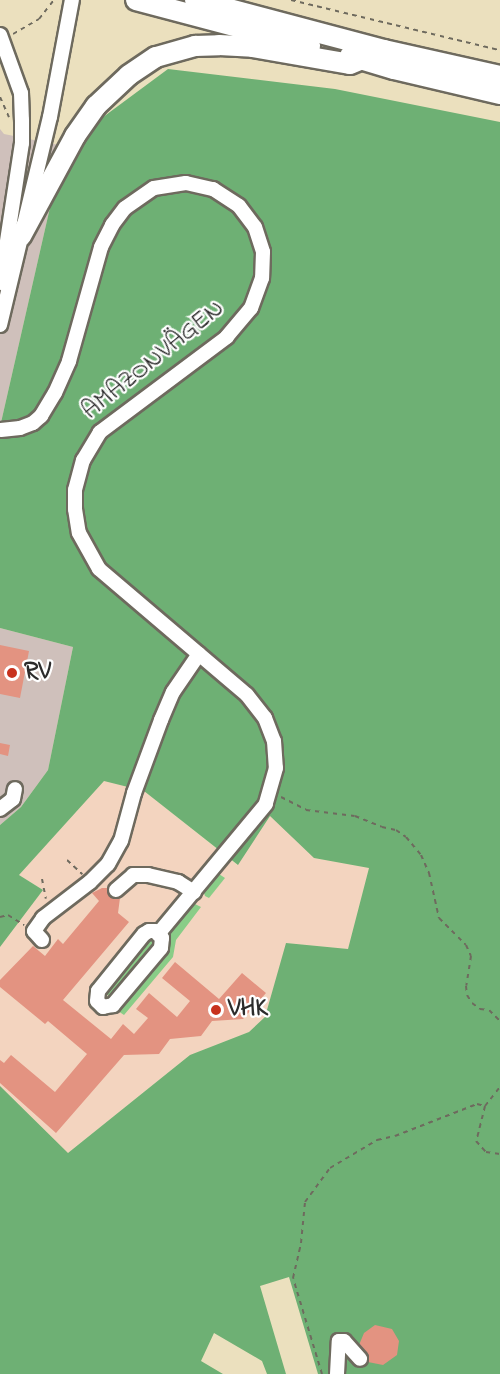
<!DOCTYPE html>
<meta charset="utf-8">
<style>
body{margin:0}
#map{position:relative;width:500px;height:1374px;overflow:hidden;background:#ebe0be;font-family:"Indie Flower",sans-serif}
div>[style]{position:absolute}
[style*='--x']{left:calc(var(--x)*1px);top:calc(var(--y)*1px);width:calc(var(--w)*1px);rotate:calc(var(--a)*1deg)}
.built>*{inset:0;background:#f3d4bf}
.industrial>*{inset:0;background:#cfc0bb}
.green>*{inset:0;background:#89cd87}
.forest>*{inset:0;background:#6eb074}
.building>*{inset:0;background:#e39381}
.path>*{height:2px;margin-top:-1px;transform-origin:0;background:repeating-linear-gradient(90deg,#6e6a5e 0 4.5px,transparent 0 9px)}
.roads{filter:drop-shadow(2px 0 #6e6a5e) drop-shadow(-2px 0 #6e6a5e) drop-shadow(0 2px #6e6a5e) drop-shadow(0 -2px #6e6a5e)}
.minor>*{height:14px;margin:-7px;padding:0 7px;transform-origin:7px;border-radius:7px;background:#fff}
.highway>*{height:20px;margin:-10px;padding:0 10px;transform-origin:10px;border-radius:10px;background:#fff}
.dots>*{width:16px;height:16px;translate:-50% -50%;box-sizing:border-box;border:3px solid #fff;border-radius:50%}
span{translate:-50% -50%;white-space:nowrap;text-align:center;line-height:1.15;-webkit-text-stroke:4.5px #fff;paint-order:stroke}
.street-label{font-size:26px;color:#2b2b2b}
.poi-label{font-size:26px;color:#2b2b2b;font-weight:700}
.left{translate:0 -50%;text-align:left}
</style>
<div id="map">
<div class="built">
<i style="clip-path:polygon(104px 781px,143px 790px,237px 865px,270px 815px,314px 858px,369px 868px,348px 949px,287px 943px,265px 1017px,249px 1032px,190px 1055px,68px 1153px,0 1086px,0 947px,43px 890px,19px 875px)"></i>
</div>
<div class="industrial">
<i style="clip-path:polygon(0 129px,4px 134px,64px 146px,0 427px)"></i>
<i style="clip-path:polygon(0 628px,73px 647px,48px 770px,21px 807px,0 825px)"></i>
</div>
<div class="green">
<i style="clip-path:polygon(219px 874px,225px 878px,209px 898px,205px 896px,203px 890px,215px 875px)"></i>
<i style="clip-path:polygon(191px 902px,201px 907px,176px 940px,173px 957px,124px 1015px,118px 1011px,164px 956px,169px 945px,169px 931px)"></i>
<i style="clip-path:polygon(150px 939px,154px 939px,155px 943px,112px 995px,108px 996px,106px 992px)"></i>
</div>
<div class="forest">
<i style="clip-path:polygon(168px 69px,335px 89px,500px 122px,500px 1374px,318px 1374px,289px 1277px,260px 1286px,286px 1374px,267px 1374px,262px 1361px,214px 1333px,201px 1361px,223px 1374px,0 1374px,0 1086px,68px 1153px,190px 1055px,249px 1032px,265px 1017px,286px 943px,348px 949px,369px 868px,314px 858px,270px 816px,238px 865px,144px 791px,104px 781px,19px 875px,43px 890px,0 947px,0 825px,21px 807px,48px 770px,73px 647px,0 628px,0 427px,64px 146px)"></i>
</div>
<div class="building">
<i style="clip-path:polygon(0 645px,29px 651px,20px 698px,0 694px)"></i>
<i style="clip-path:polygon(0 743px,10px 745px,8px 756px,0 754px)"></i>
<i style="clip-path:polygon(102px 888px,107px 888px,113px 898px,120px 898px,118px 913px,129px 922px,63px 1000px,111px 1039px,123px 1024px,134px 1034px,148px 1018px,136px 1009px,149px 993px,177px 1017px,190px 1001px,162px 978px,175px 962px,219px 999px,242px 973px,266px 993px,243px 1019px,212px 1021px,201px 1036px,170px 1039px,159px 1054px,124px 1055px,56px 1133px,0 1083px,0 1060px,4px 1063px,11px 1055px,55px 1092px,87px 1054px,48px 1021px,45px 1024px,0 987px,0 980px,33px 946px,45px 956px,58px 939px,63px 944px,99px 901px,92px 893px)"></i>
<i style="clip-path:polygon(375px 1325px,392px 1329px,399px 1341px,397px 1355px,383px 1365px,368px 1362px,367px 1354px,359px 1345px,364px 1333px)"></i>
</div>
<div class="path">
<i style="--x:291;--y:0;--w:215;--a:13.5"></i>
<i style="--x:13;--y:34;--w:30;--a:-30"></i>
<i style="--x:39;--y:19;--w:24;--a:-52"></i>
<i style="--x:0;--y:97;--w:22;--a:66"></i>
<i style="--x:281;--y:797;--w:28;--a:27"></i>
<i style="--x:306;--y:810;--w:49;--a:7"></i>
<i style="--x:355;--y:816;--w:29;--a:22"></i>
<i style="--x:382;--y:827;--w:14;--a:12"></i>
<i style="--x:396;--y:830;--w:12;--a:35"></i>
<i style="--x:406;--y:837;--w:23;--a:50"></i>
<i style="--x:421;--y:855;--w:20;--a:66"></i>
<i style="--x:429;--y:873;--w:46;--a:77.5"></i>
<i style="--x:439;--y:918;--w:38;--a:45"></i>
<i style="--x:466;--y:945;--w:12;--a:66"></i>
<i style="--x:471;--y:956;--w:30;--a:99"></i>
<i style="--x:466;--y:986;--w:9;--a:84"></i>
<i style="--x:467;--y:995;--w:9;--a:58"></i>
<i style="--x:472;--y:1003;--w:10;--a:37"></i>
<i style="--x:480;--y:1009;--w:9;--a:6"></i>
<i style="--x:489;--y:1010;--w:16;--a:45"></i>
<i style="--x:67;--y:860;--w:21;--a:43"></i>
<i style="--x:42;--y:879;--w:20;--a:79"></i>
<i style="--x:0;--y:917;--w:8;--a:-14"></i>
<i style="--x:8;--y:915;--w:19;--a:32"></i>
<i style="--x:485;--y:1106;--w:24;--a:-52"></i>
<i style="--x:322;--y:1374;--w:100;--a:-106.8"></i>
<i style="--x:293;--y:1278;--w:36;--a:-77"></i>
<i style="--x:301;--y:1243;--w:41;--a:-84.4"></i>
<i style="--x:305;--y:1202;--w:42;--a:-53.7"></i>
<i style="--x:330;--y:1168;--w:55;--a:-30.8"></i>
<i style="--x:377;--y:1140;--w:18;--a:-13"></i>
<i style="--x:395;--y:1136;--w:88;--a:-21.3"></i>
<i style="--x:477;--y:1104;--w:8;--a:14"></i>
<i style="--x:485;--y:1106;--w:36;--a:104"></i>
<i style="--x:476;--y:1141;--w:15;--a:48"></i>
<i style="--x:486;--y:1152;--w:14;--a:8"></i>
</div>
<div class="roads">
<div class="minor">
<i style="--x:0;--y:35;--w:62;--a:70.1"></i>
<i style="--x:21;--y:93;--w:27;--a:88"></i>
<i style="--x:22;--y:120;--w:23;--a:90"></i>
<i style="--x:22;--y:143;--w:119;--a:98.7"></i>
<i style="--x:4;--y:261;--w:23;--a:90"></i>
<i style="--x:0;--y:325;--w:214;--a:-76.5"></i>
<i style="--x:50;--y:117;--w:119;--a:-79.4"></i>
<i style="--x:1;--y:430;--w:19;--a:-6"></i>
<i style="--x:20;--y:428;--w:14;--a:-21"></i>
<i style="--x:33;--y:423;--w:11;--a:-41"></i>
<i style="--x:41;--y:416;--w:27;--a:-59"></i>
<i style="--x:55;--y:393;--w:35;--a:-66"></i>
<i style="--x:69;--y:361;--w:118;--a:-74.3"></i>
<i style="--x:101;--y:247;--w:25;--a:-63"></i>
<i style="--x:112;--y:225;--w:21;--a:-53"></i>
<i style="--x:125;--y:208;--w:35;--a:-35"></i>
<i style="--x:154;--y:188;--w:32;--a:-9"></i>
<i style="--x:186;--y:183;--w:28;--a:13"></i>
<i style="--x:213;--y:189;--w:31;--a:33"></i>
<i style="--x:239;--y:206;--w:26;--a:53"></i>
<i style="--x:255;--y:227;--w:26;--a:72"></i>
<i style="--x:263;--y:252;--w:26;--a:92"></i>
<i style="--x:262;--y:278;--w:32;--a:110"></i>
<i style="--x:251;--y:308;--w:38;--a:130"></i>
<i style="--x:227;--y:337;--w:159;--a:143.2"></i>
<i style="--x:100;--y:432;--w:33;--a:121"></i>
<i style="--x:83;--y:460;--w:31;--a:105"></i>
<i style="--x:75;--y:490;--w:19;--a:90"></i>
<i style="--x:75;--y:509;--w:24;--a:81"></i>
<i style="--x:79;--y:533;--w:41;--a:60.9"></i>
<i style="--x:99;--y:569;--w:194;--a:40.4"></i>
<i style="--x:247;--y:695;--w:29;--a:52"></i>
<i style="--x:265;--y:718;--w:25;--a:69"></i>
<i style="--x:274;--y:741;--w:27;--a:86"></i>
<i style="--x:276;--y:768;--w:37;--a:106"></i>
<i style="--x:266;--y:804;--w:169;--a:129.7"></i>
<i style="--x:0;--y:809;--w:16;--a:-38"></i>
<i style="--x:13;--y:799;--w:10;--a:-79"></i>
<i style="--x:116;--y:890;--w:23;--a:-41"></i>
<i style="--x:133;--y:875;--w:15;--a:0"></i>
<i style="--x:148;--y:875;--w:31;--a:13"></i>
<i style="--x:178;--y:882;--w:19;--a:32"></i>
<i style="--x:149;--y:931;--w:6;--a:0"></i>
<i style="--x:155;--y:931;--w:10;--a:45"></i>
<i style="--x:162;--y:938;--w:10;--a:96"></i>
<i style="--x:161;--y:948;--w:75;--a:130.1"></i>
<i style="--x:113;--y:1005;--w:10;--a:169"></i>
<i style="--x:103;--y:1007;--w:8;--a:-135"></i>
<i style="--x:97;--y:1001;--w:10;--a:-84"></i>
<i style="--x:98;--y:991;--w:73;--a:-51.1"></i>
<i style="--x:144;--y:934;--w:6;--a:-31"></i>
<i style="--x:42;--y:940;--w:12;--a:-132"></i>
<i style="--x:34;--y:931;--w:16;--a:-55"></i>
<i style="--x:43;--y:918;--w:59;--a:-37.5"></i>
<i style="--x:90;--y:882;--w:25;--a:-45"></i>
<i style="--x:108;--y:864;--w:26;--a:-61"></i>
<i style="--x:121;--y:841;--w:50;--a:-74.8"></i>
<i style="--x:134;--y:793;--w:78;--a:-69.7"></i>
<i style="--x:161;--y:720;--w:30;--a:-67"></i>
<i style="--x:173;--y:692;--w:46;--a:-55.6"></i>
<i style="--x:337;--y:1374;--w:33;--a:-87"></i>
<i style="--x:339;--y:1341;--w:5;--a:0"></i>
<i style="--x:344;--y:1341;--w:24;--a:48"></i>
</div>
<div class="highway">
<i style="--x:136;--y:0;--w:180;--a:14.8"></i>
<i style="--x:195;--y:0;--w:196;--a:14.8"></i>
<i style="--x:384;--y:50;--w:119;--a:12.6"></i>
<i style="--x:350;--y:56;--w:46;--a:16.5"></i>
<i style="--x:394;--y:69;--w:109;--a:13.3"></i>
<i style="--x:21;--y:236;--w:114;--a:-61.6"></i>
<i style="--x:75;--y:136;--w:37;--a:-55"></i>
<i style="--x:96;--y:106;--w:45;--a:-43.2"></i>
<i style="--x:129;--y:75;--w:32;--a:-34"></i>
<i style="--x:156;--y:57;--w:41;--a:-15.8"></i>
<i style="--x:195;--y:46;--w:24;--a:-2"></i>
<i style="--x:219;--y:45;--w:33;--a:3"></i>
<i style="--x:252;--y:47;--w:99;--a:9.8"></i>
<i style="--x:350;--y:64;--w:13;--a:-23"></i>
</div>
</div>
<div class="dots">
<i style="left:12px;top:673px;background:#c8321e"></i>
<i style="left:216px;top:1010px;background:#c8321e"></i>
</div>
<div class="street-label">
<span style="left:154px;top:361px;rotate:-39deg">AMAZONVÄGEN</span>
</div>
<div class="poi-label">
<span class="left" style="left:24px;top:673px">RV</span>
<span class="left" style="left:228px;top:1010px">VHK</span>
</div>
</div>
